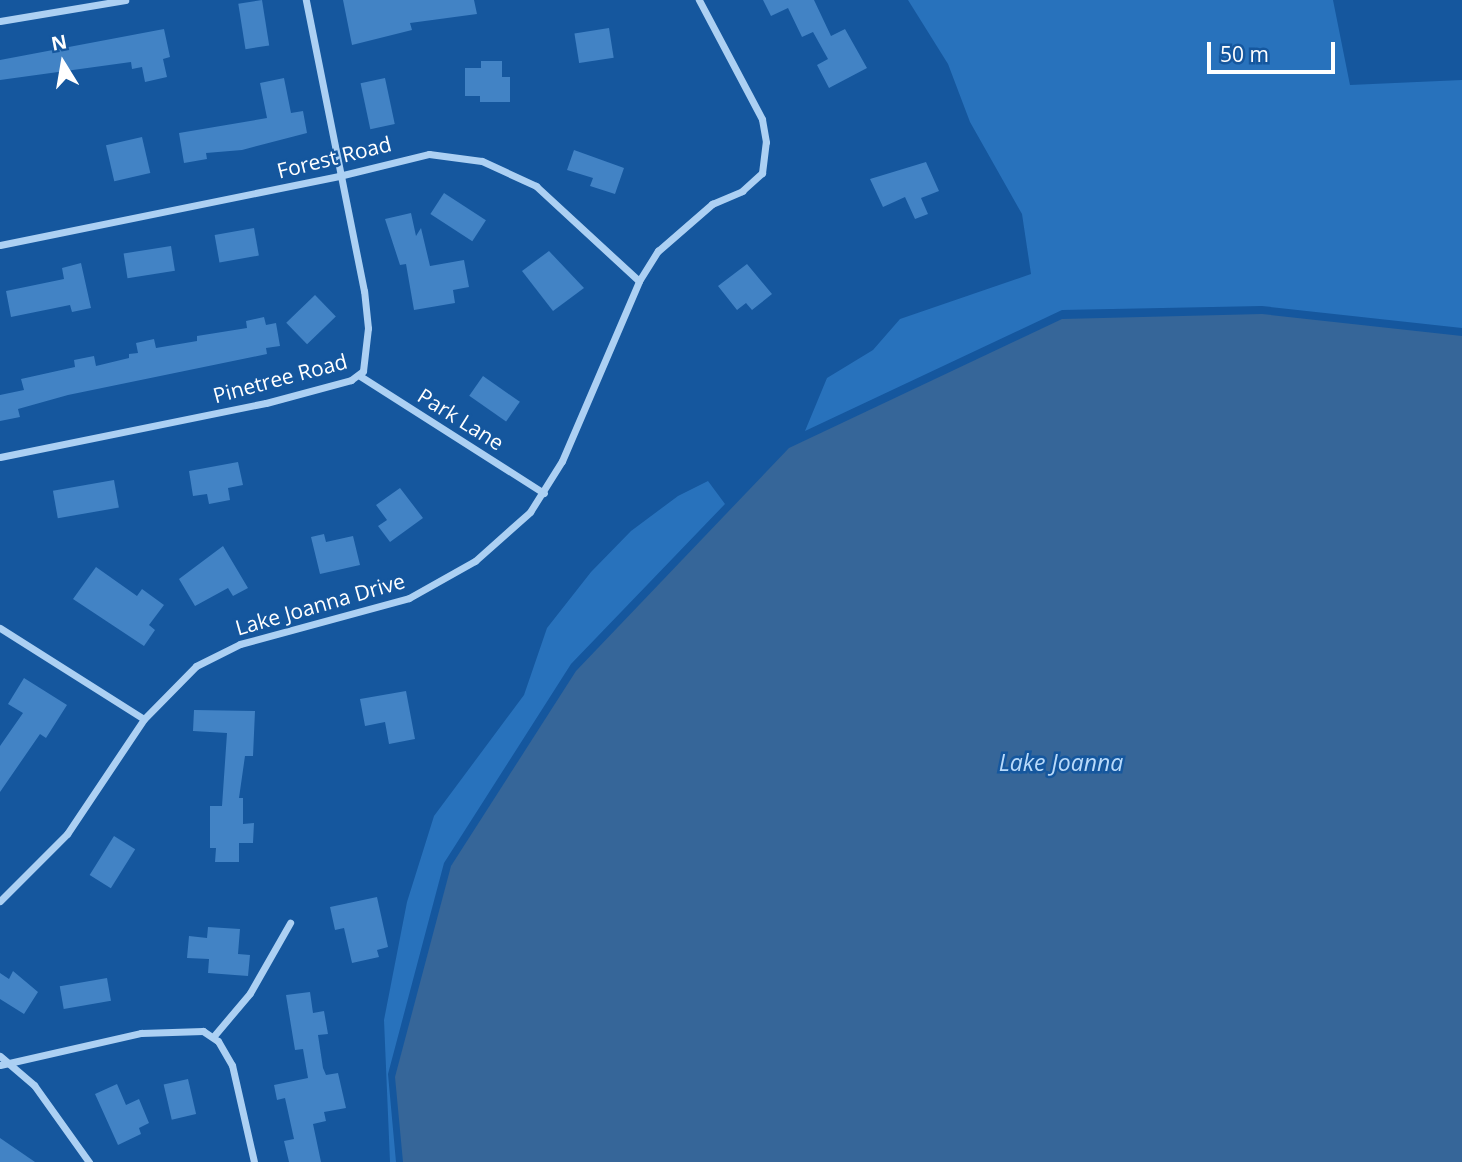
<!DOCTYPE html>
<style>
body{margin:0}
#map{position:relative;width:1462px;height:1162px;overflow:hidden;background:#15579e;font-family:"Open Sans",sans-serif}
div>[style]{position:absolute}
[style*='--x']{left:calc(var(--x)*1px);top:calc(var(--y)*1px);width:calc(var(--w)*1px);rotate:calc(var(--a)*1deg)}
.green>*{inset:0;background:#2872bc}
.water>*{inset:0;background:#366699}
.building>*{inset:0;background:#4283c5;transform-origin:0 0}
.minor>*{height:7px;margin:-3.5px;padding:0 3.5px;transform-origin:3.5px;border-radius:3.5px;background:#acd0f3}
span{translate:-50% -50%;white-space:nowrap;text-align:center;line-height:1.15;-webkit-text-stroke:5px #15579e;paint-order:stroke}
.street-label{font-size:21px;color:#fff}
.water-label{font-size:23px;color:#b9dafa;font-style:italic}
.north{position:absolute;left:28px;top:28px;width:70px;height:70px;-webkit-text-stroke:5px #15579e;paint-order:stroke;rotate:349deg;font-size:19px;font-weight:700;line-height:28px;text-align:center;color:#fff}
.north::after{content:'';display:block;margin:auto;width:24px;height:32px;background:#fff;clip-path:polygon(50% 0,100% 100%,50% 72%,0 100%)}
.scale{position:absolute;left:1207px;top:42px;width:128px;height:32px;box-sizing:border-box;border:4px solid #fff;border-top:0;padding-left:9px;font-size:21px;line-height:24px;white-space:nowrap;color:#fff;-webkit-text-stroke:5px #15579e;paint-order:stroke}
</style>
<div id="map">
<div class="green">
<i style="clip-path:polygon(908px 0,1333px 0,1350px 85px,1462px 80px,1462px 328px,1262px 306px,1062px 310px,805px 431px,827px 378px,873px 350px,900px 319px,1031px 274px,1022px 214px,970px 122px,948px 64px)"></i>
<i style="clip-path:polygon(708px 481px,725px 504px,571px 664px,444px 863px,388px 1074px,396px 1162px,390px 1162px,384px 1020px,407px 902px,434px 816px,524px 695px,547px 628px,591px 572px,631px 531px,678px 496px)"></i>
</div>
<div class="water">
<i style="clip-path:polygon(1262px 314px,1462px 336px,1462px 1162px,403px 1162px,395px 1077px,451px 866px,576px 671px,789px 448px,1062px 319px)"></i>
</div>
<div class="building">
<i style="left:262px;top:0;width:46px;height:24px;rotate:81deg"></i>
<i style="clip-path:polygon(343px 0,474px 0,477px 14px,410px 23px,412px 30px,352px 45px)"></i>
<i style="clip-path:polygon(763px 0,814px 0,831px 36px,845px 29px,867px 68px,829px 88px,817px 65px,828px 59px,813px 32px,802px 37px,788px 8px,771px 16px)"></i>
<i style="left:609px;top:28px;width:30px;height:35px;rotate:81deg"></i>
<i style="clip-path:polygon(164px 29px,170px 57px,163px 59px,167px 77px,145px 82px,142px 67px,132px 69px,131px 62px,0 80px,0 60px)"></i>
<i style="clip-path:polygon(481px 61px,502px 61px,502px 77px,510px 77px,510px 102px,480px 102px,480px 96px,465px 96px,465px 68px,481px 68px)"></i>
<i style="clip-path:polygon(284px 78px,291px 113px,303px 111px,307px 133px,242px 150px,206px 153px,207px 159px,184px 163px,179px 133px,267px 118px,260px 83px)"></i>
<i style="left:385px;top:78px;width:47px;height:25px;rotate:78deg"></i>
<i style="left:142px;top:137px;width:37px;height:37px;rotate:77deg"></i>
<i style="clip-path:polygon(574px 150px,624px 168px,615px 194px,590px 186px,593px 178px,567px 170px)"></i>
<i style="clip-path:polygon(926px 162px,939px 191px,921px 198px,928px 214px,915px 219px,905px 197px,883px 207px,870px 179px)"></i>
<i style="left:444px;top:193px;width:50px;height:25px;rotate:33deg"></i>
<i style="clip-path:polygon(411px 213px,416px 236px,421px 228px,430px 266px,464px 260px,469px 287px,453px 290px,455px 303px,414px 310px,406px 264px,400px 265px,385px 219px)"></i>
<i style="left:254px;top:228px;width:28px;height:40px;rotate:80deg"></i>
<i style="left:171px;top:246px;width:25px;height:48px;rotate:81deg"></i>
<i style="clip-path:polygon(549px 251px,584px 288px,553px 311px,522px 271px)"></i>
<i style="clip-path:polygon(81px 263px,91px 308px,72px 312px,70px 305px,11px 317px,6px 291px,64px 279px,62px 268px)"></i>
<i style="clip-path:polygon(747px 264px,772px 294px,752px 310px,746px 303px,737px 310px,718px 286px)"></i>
<i style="left:315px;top:295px;width:30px;height:40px;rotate:46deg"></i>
<i style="clip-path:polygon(264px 317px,266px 325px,276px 323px,280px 346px,266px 348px,267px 354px,68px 395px,18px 409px,20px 417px,0 421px,0 395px,24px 390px,21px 379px,75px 367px,74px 360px,94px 356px,96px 366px,129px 358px,129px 354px,138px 353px,136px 343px,154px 339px,156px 348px,197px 341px,197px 336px,247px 328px,246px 321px)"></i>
<i style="left:483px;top:376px;width:45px;height:24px;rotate:35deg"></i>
<i style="clip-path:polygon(238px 462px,243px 485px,228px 488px,230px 500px,209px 504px,207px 494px,193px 496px,189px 471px)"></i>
<i style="left:114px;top:480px;width:28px;height:62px;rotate:80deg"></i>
<i style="clip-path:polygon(400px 488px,423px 518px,390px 542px,378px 526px,387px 520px,376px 505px)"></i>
<i style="clip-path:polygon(324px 534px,326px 542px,353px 536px,360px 565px,320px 574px,311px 537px)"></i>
<i style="clip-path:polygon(223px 546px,248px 588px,233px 596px,228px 588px,195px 606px,179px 579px)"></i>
<i style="clip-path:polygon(96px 567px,137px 596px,142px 589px,164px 605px,149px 625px,155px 630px,144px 646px,73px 599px)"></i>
<i style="clip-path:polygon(24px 678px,67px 705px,46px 738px,40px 734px,0 792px,0 746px,23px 713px,8px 704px)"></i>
<i style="clip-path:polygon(406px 691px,415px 739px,389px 744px,385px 722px,365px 726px,360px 699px)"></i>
<i style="clip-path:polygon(194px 710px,255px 711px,253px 756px,245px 756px,239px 798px,243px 798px,243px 824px,254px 823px,253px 843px,239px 843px,239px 862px,215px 862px,216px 848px,210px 848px,210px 806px,222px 806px,227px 733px,193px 731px)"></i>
<i style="left:114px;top:836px;width:25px;height:46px;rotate:32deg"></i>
<i style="clip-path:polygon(377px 897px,388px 947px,377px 950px,379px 957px,352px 963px,344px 928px,335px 930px,330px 907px)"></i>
<i style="clip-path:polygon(208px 927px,240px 929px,238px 954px,250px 955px,248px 976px,208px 973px,209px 959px,187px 958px,189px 936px,207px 938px)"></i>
<i style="clip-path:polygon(13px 971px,38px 992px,24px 1014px,0 999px,0 973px,9px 979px)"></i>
<i style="left:107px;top:978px;width:23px;height:48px;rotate:80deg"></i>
<i style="clip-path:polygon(310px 992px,313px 1013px,324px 1011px,328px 1034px,318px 1035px,323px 1068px,326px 1075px,338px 1073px,346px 1108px,324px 1112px,326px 1121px,313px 1124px,321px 1162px,289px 1162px,284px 1141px,294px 1139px,285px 1098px,277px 1100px,274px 1085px,308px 1078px,303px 1049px,295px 1050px,286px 995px)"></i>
<i style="left:188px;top:1079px;width:36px;height:25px;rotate:77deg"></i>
<i style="clip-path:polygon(117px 1084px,126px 1105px,139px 1099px,149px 1123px,139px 1128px,141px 1134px,118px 1145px,95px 1094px)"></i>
<i style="clip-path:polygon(0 1138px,35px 1162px,0 1162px)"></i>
</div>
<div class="minor">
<i style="--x:0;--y:21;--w:127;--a:-9.5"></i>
<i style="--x:0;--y:245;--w:346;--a:-11.5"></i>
<i style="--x:339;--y:176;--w:93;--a:-13.7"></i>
<i style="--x:429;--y:154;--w:53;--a:7.5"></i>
<i style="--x:482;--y:161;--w:60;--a:24.8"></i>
<i style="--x:536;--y:186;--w:140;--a:42.7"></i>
<i style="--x:360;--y:376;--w:218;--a:32.5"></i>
<i style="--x:0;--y:457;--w:271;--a:-11.5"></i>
<i style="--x:266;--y:403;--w:88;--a:-15.1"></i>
<i style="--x:351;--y:380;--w:15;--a:-37"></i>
<i style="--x:363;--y:371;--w:43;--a:-83.4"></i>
<i style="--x:368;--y:328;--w:37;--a:-96"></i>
<i style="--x:364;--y:291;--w:297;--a:-101.3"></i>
<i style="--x:0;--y:628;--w:170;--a:32.3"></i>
<i style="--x:0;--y:901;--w:95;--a:-45"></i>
<i style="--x:67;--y:834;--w:138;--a:-56.2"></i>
<i style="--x:144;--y:719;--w:74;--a:-45.5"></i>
<i style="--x:196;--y:666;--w:49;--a:-26.6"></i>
<i style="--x:240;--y:644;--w:175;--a:-15.2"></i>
<i style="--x:409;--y:598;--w:76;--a:-29.3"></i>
<i style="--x:475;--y:561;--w:74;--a:-41.7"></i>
<i style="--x:530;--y:512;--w:60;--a:-57.9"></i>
<i style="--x:562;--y:461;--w:196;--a:-66.8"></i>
<i style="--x:639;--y:281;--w:36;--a:-58"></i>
<i style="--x:658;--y:251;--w:72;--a:-41"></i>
<i style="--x:712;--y:204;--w:33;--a:-23"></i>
<i style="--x:742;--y:191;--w:27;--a:-42"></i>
<i style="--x:762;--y:173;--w:31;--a:-83"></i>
<i style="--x:766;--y:142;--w:23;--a:-100"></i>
<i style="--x:762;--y:119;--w:135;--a:-117.9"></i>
<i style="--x:213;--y:1037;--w:57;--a:-49.9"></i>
<i style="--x:250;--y:993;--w:81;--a:-60.3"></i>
<i style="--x:0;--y:1056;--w:45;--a:40.5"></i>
<i style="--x:34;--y:1085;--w:95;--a:54.5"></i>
<i style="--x:0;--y:1065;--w:145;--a:-12.8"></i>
<i style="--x:141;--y:1033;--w:62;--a:-1.8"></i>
<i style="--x:203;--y:1031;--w:18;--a:34"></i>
<i style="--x:218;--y:1041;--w:28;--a:60"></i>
<i style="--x:232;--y:1065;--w:99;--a:77.2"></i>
</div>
<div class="street-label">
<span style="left:334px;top:157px;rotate:-14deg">Forest Road</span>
<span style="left:280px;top:378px;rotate:-15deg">Pinetree Road</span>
<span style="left:461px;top:419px;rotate:32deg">Park Lane</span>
<span style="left:320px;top:604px;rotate:-16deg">Lake Joanna Drive</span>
</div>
<div class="water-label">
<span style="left:1061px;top:762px">Lake Joanna</span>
</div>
<div class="north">N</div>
<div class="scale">50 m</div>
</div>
